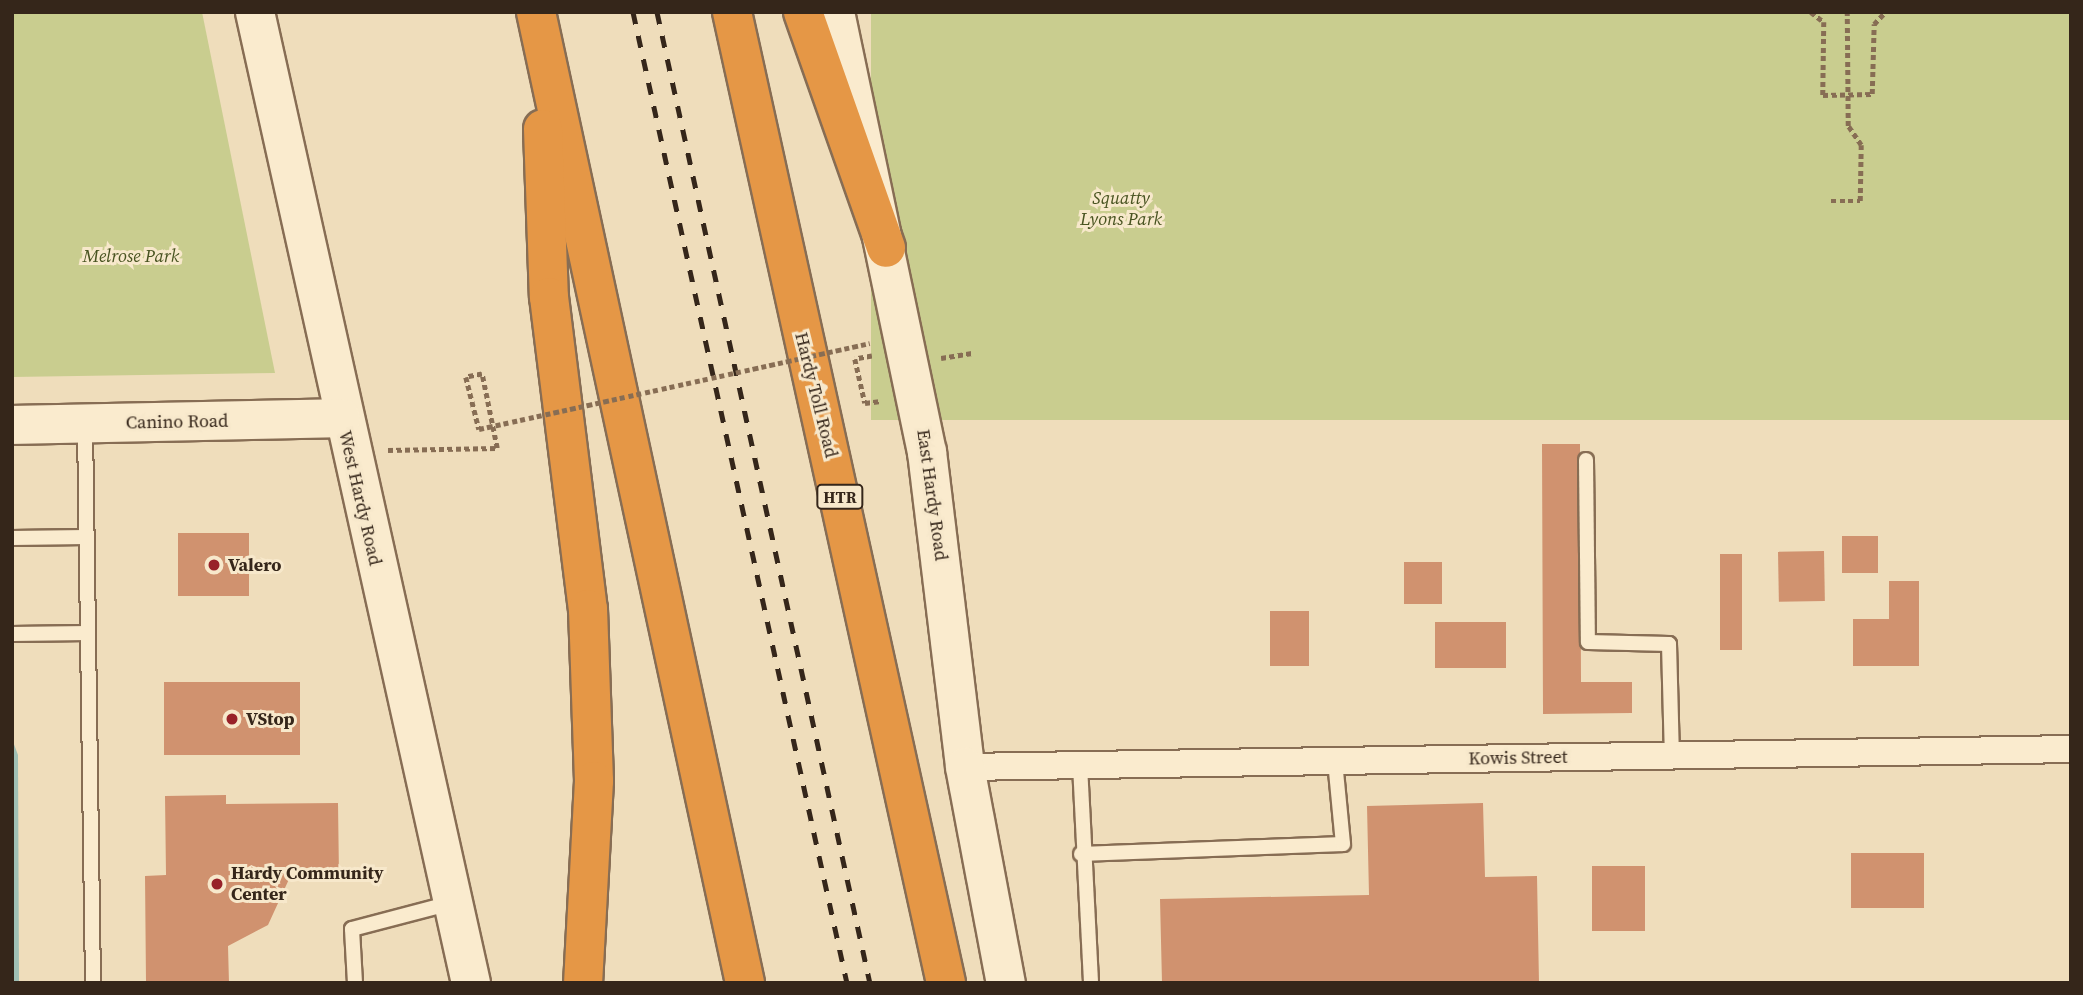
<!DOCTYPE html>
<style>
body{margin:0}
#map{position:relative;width:2083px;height:995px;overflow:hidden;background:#efddbb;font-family:"Source Serif 4",serif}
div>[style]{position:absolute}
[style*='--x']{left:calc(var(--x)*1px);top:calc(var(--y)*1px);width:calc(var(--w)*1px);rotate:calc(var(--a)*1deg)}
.green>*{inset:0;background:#c9cd8f;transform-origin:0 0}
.water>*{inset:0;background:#a0c0b5}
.building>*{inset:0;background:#d0926f;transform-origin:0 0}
.path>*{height:4.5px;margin-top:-2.25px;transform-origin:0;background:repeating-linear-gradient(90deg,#876d54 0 5px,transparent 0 8.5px)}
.roads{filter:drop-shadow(2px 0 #876d54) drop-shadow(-2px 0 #876d54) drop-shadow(0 2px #876d54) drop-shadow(0 -2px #876d54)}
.lane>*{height:14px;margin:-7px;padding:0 7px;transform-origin:7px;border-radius:7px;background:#faebce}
.street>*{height:26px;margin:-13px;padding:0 13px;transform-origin:13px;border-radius:13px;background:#faebce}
.secondary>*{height:38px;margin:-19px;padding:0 19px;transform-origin:19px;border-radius:19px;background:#faebce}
.highway>*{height:38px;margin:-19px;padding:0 19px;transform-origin:19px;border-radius:19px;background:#e59746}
.rail>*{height:5px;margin-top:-2.5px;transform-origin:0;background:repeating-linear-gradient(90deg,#35261a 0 12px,transparent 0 24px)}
.path-bridge>*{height:4.5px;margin-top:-2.25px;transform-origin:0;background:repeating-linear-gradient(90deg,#876d54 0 5px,transparent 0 8.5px)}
.dots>*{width:19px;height:19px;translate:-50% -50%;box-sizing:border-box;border:4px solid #f7e8cb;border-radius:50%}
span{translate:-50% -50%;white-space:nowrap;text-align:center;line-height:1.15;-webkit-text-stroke:6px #f7e8cb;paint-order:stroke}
.shield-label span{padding:2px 5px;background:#f7e8cb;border:2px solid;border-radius:5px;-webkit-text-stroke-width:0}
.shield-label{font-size:16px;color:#35261a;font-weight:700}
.park-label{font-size:18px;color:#485320;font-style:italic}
.street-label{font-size:18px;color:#35261a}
.poi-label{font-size:18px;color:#35261a;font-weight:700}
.left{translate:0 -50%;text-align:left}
.frame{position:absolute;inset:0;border:14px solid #35261a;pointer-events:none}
</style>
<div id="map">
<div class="green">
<i style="clip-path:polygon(12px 12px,202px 12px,275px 373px,12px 377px)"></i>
<i style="left:871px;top:12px;width:1200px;height:408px"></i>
</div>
<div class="water">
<i style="clip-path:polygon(12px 739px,18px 755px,19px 983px,12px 983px)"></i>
</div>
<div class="building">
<i style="clip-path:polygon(1542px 444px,1580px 444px,1581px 682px,1632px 682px,1632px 713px,1543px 714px)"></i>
<i style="left:249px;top:533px;width:63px;height:71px;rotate:90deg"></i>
<i style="left:1842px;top:536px;width:36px;height:37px"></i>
<i style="left:1824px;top:551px;width:50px;height:46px;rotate:89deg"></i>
<i style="left:1720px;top:554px;width:22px;height:96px"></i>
<i style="left:1404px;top:562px;width:38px;height:42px"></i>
<i style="clip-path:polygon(1889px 581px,1919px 581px,1919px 666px,1853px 666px,1853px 619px,1889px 619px)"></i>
<i style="left:1270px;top:611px;width:39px;height:55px"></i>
<i style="left:1435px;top:622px;width:71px;height:46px"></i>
<i style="left:300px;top:682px;width:73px;height:136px;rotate:90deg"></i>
<i style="clip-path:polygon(226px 795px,226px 804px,338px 803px,339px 876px,290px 877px,268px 925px,228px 946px,229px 983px,146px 983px,145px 876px,166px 875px,165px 796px)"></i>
<i style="clip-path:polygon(1483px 803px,1485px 877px,1537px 876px,1539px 983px,1162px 983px,1160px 899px,1369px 895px,1367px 806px)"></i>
<i style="left:1851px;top:853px;width:73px;height:55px"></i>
<i style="left:1592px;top:866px;width:53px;height:65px"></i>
</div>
<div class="path">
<i style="--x:1811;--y:12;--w:16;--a:38"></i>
<i style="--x:1824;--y:22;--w:73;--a:90.8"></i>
<i style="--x:1823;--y:95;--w:49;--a:-1.2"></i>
<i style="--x:1872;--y:94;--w:70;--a:-88.4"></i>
<i style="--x:1874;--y:24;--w:16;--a:-47"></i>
<i style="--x:2006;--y:12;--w:2;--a:0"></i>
<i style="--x:1831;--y:201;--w:29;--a:0"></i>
<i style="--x:1860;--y:201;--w:56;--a:-89"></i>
<i style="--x:1861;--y:145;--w:23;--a:-124"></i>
<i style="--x:1848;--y:126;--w:114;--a:-90.5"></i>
<i style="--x:872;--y:356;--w:17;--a:170"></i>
<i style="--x:855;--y:359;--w:45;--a:77.2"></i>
<i style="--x:865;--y:403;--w:16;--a:-7"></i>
<i style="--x:941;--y:358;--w:33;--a:-9"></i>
<i style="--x:388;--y:450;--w:109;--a:-1.1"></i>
<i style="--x:497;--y:448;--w:76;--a:-101.5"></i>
<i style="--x:482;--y:374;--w:16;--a:169"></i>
<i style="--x:466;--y:377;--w:54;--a:76"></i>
</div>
<div class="roads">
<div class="lane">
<i style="--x:85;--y:425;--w:558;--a:89.18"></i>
<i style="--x:1586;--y:460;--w:182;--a:89.4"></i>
<i style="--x:1588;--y:642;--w:81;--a:1.4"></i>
<i style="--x:1669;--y:644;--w:111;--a:88.5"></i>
<i style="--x:12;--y:538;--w:74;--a:-0.8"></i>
<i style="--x:12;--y:634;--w:76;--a:-0.8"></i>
<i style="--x:1080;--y:765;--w:218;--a:87.1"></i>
<i style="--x:1081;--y:854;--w:262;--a:-2.2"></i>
<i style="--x:1343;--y:844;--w:83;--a:-95.5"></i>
<i style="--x:355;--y:983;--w:54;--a:-93.2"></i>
<i style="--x:352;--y:929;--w:102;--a:-14.7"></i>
</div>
<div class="street">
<i style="--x:965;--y:767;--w:1106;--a:-0.93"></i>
</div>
<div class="secondary">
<i style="--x:255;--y:12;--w:995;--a:77.46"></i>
<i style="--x:835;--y:12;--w:450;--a:78.2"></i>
<i style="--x:927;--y:452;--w:317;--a:83.1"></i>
<i style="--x:965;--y:767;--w:220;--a:79.3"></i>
<i style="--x:12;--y:425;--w:329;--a:-1.2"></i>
</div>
<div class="highway">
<i style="--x:536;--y:12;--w:993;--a:77.85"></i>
<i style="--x:732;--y:12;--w:994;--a:77.57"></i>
<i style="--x:803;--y:12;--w:250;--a:70.6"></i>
<i style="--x:543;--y:129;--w:168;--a:88"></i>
<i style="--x:549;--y:297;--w:314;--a:82.9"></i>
<i style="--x:588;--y:609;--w:172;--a:88"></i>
<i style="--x:594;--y:781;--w:202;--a:93.1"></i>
</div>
</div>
<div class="rail">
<i style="--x:633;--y:12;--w:994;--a:77.57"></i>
<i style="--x:657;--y:12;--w:994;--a:77.63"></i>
</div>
<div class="path-bridge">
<i style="--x:479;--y:429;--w:400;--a:-12.4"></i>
</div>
<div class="dots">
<i style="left:214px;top:565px;background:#982229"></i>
<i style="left:232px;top:719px;background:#982229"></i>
<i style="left:217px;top:884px;background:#982229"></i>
</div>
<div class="shield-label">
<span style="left:840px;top:497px">HTR</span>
</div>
<div class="park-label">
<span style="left:1121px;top:209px">Squatty<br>Lyons Park</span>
<span style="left:131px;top:256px">Melrose Park</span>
</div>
<div class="street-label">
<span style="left:816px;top:395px;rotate:76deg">Hardy Toll Road</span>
<span style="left:177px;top:422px;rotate:-1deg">Canino Road</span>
<span style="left:932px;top:495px;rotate:82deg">East Hardy Road</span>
<span style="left:360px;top:498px;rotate:77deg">West Hardy Road</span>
<span style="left:1518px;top:758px;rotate:-1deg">Kowis Street</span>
</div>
<div class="poi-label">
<span class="left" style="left:228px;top:565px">Valero</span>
<span class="left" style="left:246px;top:719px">VStop</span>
<span class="left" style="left:231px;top:884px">Hardy Community<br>Center</span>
</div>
<div class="frame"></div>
</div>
